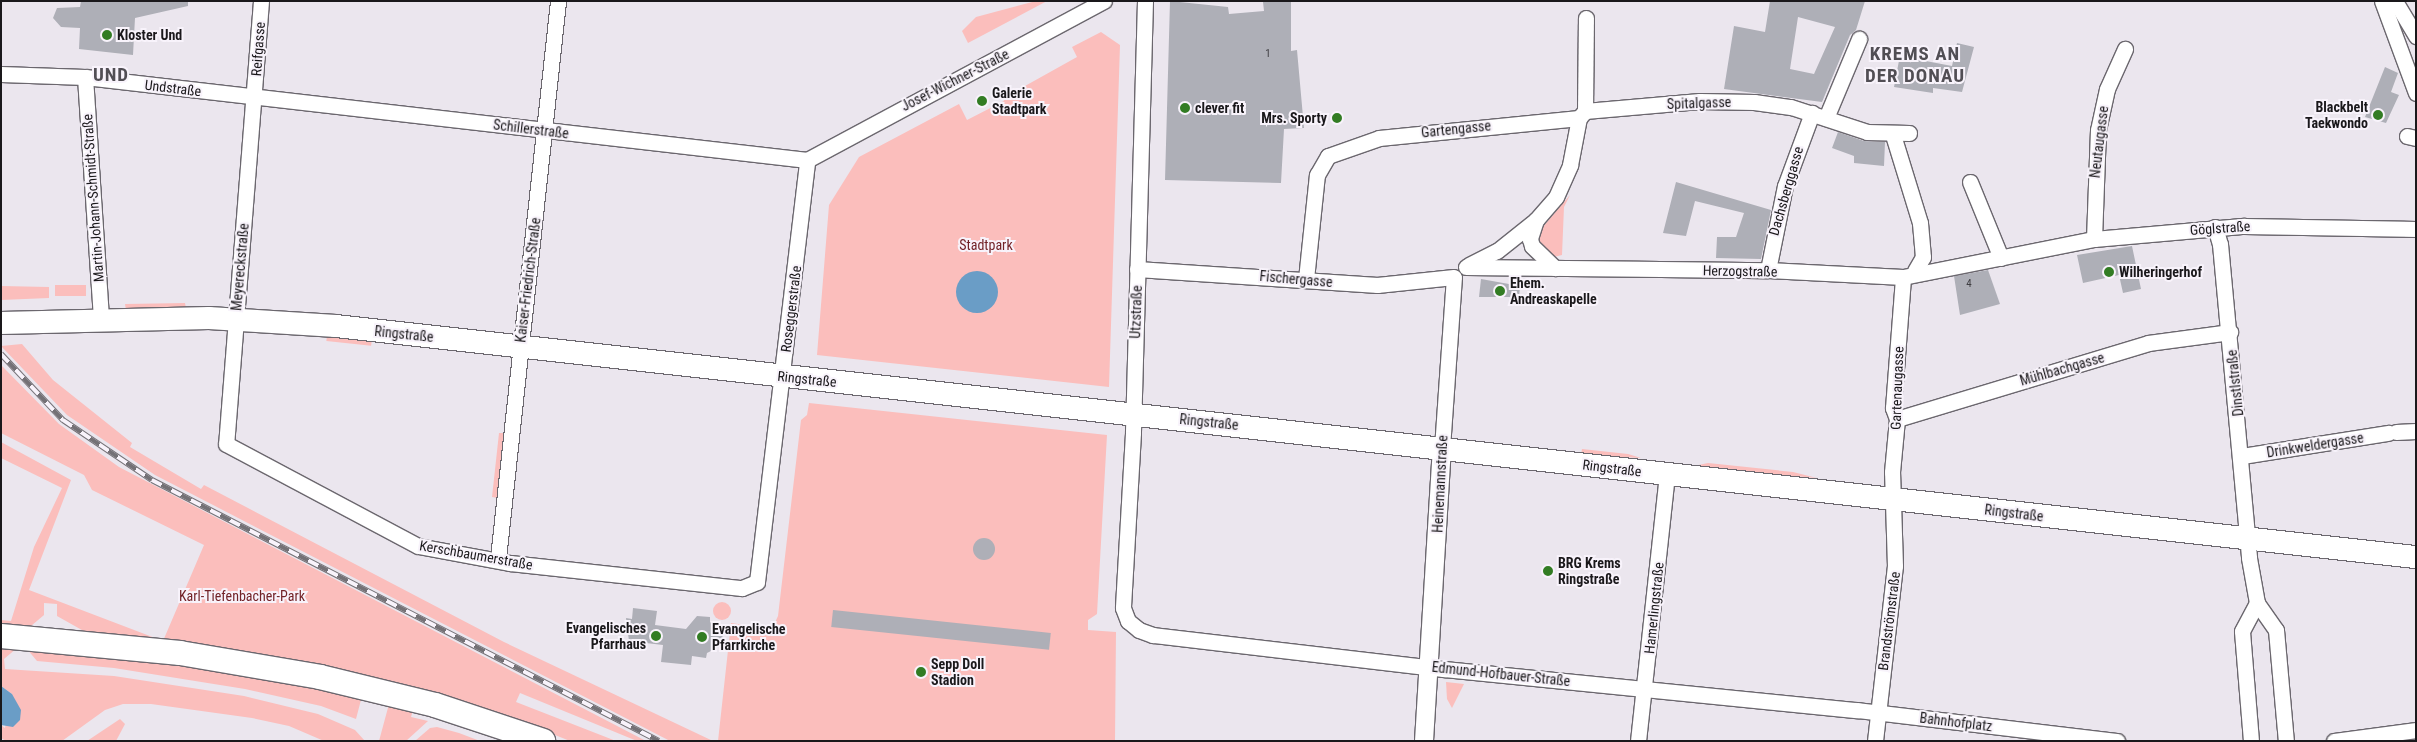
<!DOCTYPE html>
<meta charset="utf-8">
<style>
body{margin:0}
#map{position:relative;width:2417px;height:742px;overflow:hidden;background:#ebe6ee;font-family:"Roboto Condensed",sans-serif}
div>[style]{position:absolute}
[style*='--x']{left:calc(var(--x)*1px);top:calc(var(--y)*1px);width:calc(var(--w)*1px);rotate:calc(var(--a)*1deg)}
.green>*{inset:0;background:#fbbebc;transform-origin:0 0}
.round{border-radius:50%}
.water>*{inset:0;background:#6a9dc6}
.building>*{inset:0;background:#aeafb7;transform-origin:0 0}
.roads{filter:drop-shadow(1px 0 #6b676e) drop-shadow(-1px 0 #6b676e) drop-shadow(0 1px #6b676e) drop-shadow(0 -1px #6b676e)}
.minor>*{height:15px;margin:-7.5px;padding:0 7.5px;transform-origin:7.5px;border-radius:7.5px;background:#fff}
.tertiary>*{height:18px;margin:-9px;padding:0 9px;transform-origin:9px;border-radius:9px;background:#fff}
.primary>*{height:22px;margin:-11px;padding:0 11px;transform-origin:11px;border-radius:11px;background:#fff}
.trunk>*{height:24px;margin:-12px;padding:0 12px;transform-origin:12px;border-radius:12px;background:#fff}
.rail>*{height:5.5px;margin-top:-2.75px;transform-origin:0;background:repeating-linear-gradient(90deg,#f8f3fb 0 11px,#747176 0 22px);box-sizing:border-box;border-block:1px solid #747176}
.dots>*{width:14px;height:14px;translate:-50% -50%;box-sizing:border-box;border:2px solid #f8f3fb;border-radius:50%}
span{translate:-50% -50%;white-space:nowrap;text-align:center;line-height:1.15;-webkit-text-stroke:4px #f8f3fb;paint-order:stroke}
.number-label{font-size:11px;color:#3f3e42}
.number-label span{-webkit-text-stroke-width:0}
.poi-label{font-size:14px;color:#1a181b;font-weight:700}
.left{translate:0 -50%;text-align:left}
.right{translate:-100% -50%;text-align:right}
.street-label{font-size:14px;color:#1a181b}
.park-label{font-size:14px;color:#722227}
.district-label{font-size:19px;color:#514e54;font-weight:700;letter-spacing:1px}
.frame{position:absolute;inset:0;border:2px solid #1a181b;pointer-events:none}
</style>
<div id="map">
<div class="green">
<i style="clip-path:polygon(1036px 1px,1047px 1px,968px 43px,962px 31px,976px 17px)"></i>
<i style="clip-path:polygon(1101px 32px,1120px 45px,1109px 387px,817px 355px,829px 205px,859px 157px,959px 104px,967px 120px,1004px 101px,1002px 95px,1015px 88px,1016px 91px,1077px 57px,1072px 47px)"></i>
<i style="clip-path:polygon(1570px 195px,1564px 207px,1562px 255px,1554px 257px,1542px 252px,1536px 235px)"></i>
<i style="left:86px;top:285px;width:11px;height:31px;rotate:90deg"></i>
<i style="clip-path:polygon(1px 286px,49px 287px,49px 298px,1px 300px)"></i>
<i style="clip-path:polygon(185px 303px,186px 308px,126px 310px,125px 304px)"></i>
<i style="left:327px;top:335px;width:45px;height:6px;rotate:6deg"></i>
<i style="clip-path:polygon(22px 344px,53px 380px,132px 443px,130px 447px,201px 489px,204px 485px,504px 642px,713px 741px,670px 741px,155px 475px,67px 415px,1px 346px)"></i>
<i style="clip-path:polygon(1px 365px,59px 424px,119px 467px,646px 741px,637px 741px,520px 693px,516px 702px,616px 741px,570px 741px,545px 731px,89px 634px,57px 616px,57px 604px,44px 603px,44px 615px,31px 626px,1px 624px,1px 620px,11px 621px,34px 547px,62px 488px,1px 458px,1px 442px,71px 480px,29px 590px,163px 641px,204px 545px,92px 490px,84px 475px,1px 433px)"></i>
<i style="clip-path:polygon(809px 403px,1107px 435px,1097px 614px,1088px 620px,1088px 630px,1116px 632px,1115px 741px,718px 741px,731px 623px,772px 629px,778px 616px,801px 420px,807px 415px)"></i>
<i style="clip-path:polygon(499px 433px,504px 433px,498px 498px,492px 497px)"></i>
<i style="clip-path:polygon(1582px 449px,1628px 454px,1641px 458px,1581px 455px)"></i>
<i style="clip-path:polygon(1708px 463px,1793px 472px,1817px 478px,1689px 467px)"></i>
<i class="round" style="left:713px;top:602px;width:18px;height:18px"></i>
<i style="clip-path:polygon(1px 644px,17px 648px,4px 659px,5px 669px,114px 676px,244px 696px,318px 714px,355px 730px,365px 741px,324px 741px,289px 726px,252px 718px,151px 704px,123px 704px,105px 710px,62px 741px,6px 741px,1px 738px,1px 725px,5px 728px,12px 694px,1px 686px)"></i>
<i style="clip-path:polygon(27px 649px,178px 662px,362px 696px,356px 719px,321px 706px,245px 689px,114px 668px,37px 661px)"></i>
<i style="clip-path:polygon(1446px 682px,1464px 684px,1452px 708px,1447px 699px)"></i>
<i style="clip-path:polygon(389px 704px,413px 710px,411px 717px,428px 721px,406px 741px,379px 741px)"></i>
<i style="clip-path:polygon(120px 719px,125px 724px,116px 741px,87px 741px)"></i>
<i style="clip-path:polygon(437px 727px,459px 733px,480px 741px,415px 741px,430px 728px)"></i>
</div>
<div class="water">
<i class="round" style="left:956px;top:271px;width:42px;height:42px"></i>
<i style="clip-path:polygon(1px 686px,12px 694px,21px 710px,20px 720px,13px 727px,1px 725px)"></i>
</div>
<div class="building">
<i style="clip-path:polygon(81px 1px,188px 1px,188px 6px,135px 18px,133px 55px,79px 49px,80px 28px,61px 27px,53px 18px,57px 8px,80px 7px)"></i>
<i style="clip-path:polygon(1170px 1px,1228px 7px,1229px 14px,1264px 11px,1263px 2px,1291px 2px,1291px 51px,1297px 50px,1304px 128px,1284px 129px,1281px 183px,1165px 180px)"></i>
<i style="clip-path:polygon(evenodd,1770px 1px,1865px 1px,1856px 30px,1850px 35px,1822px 102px,1724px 89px,1734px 26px,1765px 32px,1770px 1px,1798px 17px,1835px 27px,1814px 74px,1790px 69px,1798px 17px)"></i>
<i style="clip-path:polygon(1957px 43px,1974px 47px,1962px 92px,1933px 88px,1933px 93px,1894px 87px,1901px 50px,1912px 52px,1910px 58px,1952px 66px)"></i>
<i style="clip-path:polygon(2385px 67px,2398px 73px,2391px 92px,2399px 95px,2386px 123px,2365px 117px)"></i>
<i style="clip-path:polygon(1838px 132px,1864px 141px,1885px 142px,1884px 166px,1854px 163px,1854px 156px,1832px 148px)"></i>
<i style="clip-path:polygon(1676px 182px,1771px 210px,1761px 259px,1716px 258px,1717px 237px,1736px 237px,1744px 213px,1695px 201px,1686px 236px,1663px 233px)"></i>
<i style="clip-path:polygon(2132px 246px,2141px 289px,2123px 293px,2119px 275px,2083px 283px,2077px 255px)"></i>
<i style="clip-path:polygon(1988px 270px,2000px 304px,1960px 315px,1954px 276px)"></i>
<i style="clip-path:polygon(1481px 279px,1520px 286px,1519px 297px,1479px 297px)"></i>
<i class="round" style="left:973px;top:538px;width:22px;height:22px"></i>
<i style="clip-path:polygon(633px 608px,657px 611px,655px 625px,686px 629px,697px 616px,710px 617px,710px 622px,723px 633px,721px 646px,707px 653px,706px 658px,692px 656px,691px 665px,661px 662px,663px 645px,629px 641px,626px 618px,632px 619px)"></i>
<i style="left:833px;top:610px;width:219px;height:17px;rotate:6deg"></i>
</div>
<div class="roads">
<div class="minor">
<i style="--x:261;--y:1;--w:444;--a:94.5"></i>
<i style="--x:226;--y:444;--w:217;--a:28"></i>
<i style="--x:418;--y:546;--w:94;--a:10.5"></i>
<i style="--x:510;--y:563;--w:233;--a:6.2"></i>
<i style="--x:742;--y:588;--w:16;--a:-22"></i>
<i style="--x:757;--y:582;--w:425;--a:-83.2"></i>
<i style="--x:1145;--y:1;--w:432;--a:91.6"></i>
<i style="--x:1133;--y:433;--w:175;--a:93.3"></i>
<i style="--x:1123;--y:608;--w:14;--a:69"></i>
<i style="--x:1128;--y:621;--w:14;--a:39"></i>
<i style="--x:1139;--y:630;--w:15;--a:20"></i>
<i style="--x:1153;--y:635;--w:293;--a:6.7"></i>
<i style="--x:1444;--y:669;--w:415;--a:5.7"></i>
<i style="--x:1857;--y:710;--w:262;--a:6.8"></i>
<i style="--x:2382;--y:1;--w:98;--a:69.7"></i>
<i style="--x:2395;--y:1;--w:41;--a:59"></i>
<i style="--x:1;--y:74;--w:84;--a:2"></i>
<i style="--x:85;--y:77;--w:727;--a:6.56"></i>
<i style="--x:85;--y:77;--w:244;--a:86.2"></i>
<i style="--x:1585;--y:111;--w:115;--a:-5"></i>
<i style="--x:1700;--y:101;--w:54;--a:1.1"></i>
<i style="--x:1754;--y:102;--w:37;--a:8"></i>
<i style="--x:1791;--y:107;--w:80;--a:18.2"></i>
<i style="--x:1867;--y:132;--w:42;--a:1.4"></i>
<i style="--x:1585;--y:111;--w:93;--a:-89.4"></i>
<i style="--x:1826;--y:118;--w:86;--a:-67.3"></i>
<i style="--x:1893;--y:135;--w:92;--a:72.9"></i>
<i style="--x:1920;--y:223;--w:34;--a:85"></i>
<i style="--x:1923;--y:257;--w:16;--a:120"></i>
<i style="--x:2407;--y:136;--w:9;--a:13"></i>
<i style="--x:807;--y:160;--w:337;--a:-28.2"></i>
<i style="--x:1970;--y:182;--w:82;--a:67.8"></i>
<i style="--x:1536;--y:220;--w:20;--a:108"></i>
<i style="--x:1530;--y:239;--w:7;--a:74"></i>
<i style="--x:1532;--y:246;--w:32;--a:44"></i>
<i style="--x:2215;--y:227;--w:18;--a:74"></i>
<i style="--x:2220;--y:244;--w:315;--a:84.7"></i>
<i style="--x:2249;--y:558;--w:46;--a:79.9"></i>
<i style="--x:2257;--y:603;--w:33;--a:55"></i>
<i style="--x:2276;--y:630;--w:111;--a:84.9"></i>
<i style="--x:2094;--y:239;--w:109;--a:-87.9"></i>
<i style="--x:2098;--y:130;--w:42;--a:-77.6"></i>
<i style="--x:2107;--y:89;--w:44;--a:-65.8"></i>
<i style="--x:1469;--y:265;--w:31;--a:-27"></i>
<i style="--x:1497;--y:251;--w:50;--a:-38.5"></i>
<i style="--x:1536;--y:220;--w:30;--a:-49"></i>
<i style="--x:1556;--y:197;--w:35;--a:-66"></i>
<i style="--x:1570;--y:165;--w:48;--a:-79.2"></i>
<i style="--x:1466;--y:267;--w:302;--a:0.6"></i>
<i style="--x:1768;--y:270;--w:135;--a:3"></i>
<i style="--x:1903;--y:277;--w:195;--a:-11.3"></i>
<i style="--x:2094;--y:239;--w:151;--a:-5"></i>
<i style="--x:2244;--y:226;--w:172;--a:1"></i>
<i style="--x:1137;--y:269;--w:241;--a:3.8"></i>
<i style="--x:1377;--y:285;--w:77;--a:-5.9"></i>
<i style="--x:1768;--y:270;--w:86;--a:-78.6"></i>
<i style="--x:1785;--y:186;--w:78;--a:-69.7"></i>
<i style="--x:1306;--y:279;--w:105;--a:-84"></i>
<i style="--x:1317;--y:175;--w:22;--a:-60"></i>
<i style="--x:1328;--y:156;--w:54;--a:-19.4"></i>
<i style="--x:1379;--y:138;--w:201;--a:-5.7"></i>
<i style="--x:1579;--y:118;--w:9;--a:-49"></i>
<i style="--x:1897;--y:419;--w:262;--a:-16.8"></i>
<i style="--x:2148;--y:343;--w:83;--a:-7.6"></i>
<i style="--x:2396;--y:432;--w:20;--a:-3"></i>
<i style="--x:1442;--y:448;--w:171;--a:-86"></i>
<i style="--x:2242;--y:456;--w:148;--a:-9"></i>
<i style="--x:498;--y:558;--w:560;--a:-83.85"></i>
<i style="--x:1638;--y:741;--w:268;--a:-83.8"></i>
<i style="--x:1875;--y:741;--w:176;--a:-83.5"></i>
<i style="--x:1895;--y:566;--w:94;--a:-91.8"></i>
<i style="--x:1892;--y:472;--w:53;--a:-84.6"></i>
<i style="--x:1897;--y:419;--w:12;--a:-110"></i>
<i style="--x:1893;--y:408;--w:131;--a:-85.6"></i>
<i style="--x:2251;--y:741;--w:110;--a:-94.7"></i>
<i style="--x:2242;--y:631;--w:32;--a:-62"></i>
<i style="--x:2334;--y:741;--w:83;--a:-7.6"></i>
</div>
<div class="tertiary">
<i style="--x:1424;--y:741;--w:294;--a:-86.5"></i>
</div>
<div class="primary">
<i style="--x:1;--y:323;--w:208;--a:-1.4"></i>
<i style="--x:209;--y:318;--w:127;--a:3.6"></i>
<i style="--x:336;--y:326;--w:2093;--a:6.34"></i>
</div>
<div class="trunk">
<i style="--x:1;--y:636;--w:180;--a:5.4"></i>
<i style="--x:180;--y:653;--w:142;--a:9.7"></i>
<i style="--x:320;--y:677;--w:118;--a:13.7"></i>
<i style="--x:435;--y:705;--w:114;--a:18.4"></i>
</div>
</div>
<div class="rail">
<i style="--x:1;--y:354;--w:91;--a:46.8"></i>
<i style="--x:63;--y:420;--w:107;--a:34"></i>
<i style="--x:152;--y:480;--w:570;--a:27.24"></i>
</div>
<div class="dots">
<i style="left:107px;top:35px;background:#327c23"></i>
<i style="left:982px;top:101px;background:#327c23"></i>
<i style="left:1185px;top:108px;background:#327c23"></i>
<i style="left:2378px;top:115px;background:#327c23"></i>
<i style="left:1337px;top:118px;background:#327c23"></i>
<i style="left:2109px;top:272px;background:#327c23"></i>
<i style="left:1500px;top:291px;background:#327c23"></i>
<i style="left:1548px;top:571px;background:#327c23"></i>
<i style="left:656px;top:636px;background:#327c23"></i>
<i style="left:702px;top:637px;background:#327c23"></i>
<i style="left:921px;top:672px;background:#327c23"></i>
</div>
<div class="number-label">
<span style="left:1268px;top:54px">1</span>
<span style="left:1969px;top:284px">4</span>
</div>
<div class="poi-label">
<span class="left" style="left:117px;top:35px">Kloster Und</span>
<span class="left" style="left:992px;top:101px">Galerie<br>Stadtpark</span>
<span class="right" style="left:2368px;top:115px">Blackbelt<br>Taekwondo</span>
<span class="left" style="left:1195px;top:108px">clever fit</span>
<span class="right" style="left:1327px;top:118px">Mrs. Sporty</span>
<span class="left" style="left:2119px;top:272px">Wilheringerhof</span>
<span class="left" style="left:1510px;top:291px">Ehem.<br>Andreaskapelle</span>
<span class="left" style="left:1558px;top:571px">BRG Krems<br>Ringstraße</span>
<span class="right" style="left:646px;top:636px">Evangelisches<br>Pfarrhaus</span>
<span class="left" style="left:712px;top:637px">Evangelische<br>Pfarrkirche</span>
<span class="left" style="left:931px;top:672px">Sepp Doll<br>Stadion</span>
</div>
<div class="street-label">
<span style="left:258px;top:49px;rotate:-86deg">Reifgasse</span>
<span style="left:955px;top:80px;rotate:-27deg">Josef-Wichner-Straße</span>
<span style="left:173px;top:88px;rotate:7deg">Undstraße</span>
<span style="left:1699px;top:103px;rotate:-2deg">Spitalgasse</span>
<span style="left:531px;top:129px;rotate:7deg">Schillerstraße</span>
<span style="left:1456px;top:129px;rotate:-6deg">Gartengasse</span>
<span style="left:2099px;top:142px;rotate:-83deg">Neutaugasse</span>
<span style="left:1786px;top:191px;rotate:-74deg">Dachsberggasse</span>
<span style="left:93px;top:198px;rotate:-94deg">Martin-Johann-Schmidt-Straße</span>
<span style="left:2220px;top:228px;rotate:-4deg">Göglstraße</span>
<span style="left:240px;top:267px;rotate:-85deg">Meyereckstraße</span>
<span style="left:1740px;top:271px;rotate:1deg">Herzogstraße</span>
<span style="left:1296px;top:279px;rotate:5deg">Fischergasse</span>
<span style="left:528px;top:280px;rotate:-83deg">Kaiser-Friedrich-Straße</span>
<span style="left:791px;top:309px;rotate:-83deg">Roseggerstraße</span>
<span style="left:1136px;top:312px;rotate:-88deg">Utzstraße</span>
<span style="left:404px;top:334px;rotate:6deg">Ringstraße</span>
<span style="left:2062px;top:369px;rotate:-16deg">Mühlbachgasse</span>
<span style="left:807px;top:379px;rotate:6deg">Ringstraße</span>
<span style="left:2235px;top:383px;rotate:-96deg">Dinstlstraße</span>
<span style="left:1897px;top:388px;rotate:-88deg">Gartenaugasse</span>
<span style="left:1209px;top:422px;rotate:6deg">Ringstraße</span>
<span style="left:2315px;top:445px;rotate:-9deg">Drinkweldergasse</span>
<span style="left:1612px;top:468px;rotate:7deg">Ringstraße</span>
<span style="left:1440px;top:484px;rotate:-87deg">Heinemannstraße</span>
<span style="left:2014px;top:513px;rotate:7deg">Ringstraße</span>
<span style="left:476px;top:555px;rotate:10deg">Kerschbaumerstraße</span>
<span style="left:1654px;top:608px;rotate:-84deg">Hamerlingstraße</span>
<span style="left:1889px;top:621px;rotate:-83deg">Brandströmstraße</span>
<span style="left:1501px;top:674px;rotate:6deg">Edmund-Hofbauer-Straße</span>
<span style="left:1956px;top:722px;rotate:7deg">Bahnhofplatz</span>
</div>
<div class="park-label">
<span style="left:986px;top:245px">Stadtpark</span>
<span style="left:242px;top:596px">Karl-Tiefenbacher-Park</span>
</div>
<div class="district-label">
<span style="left:1915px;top:65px">KREMS AN<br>DER DONAU</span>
<span style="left:111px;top:75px">UND</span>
</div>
<div class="frame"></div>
</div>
